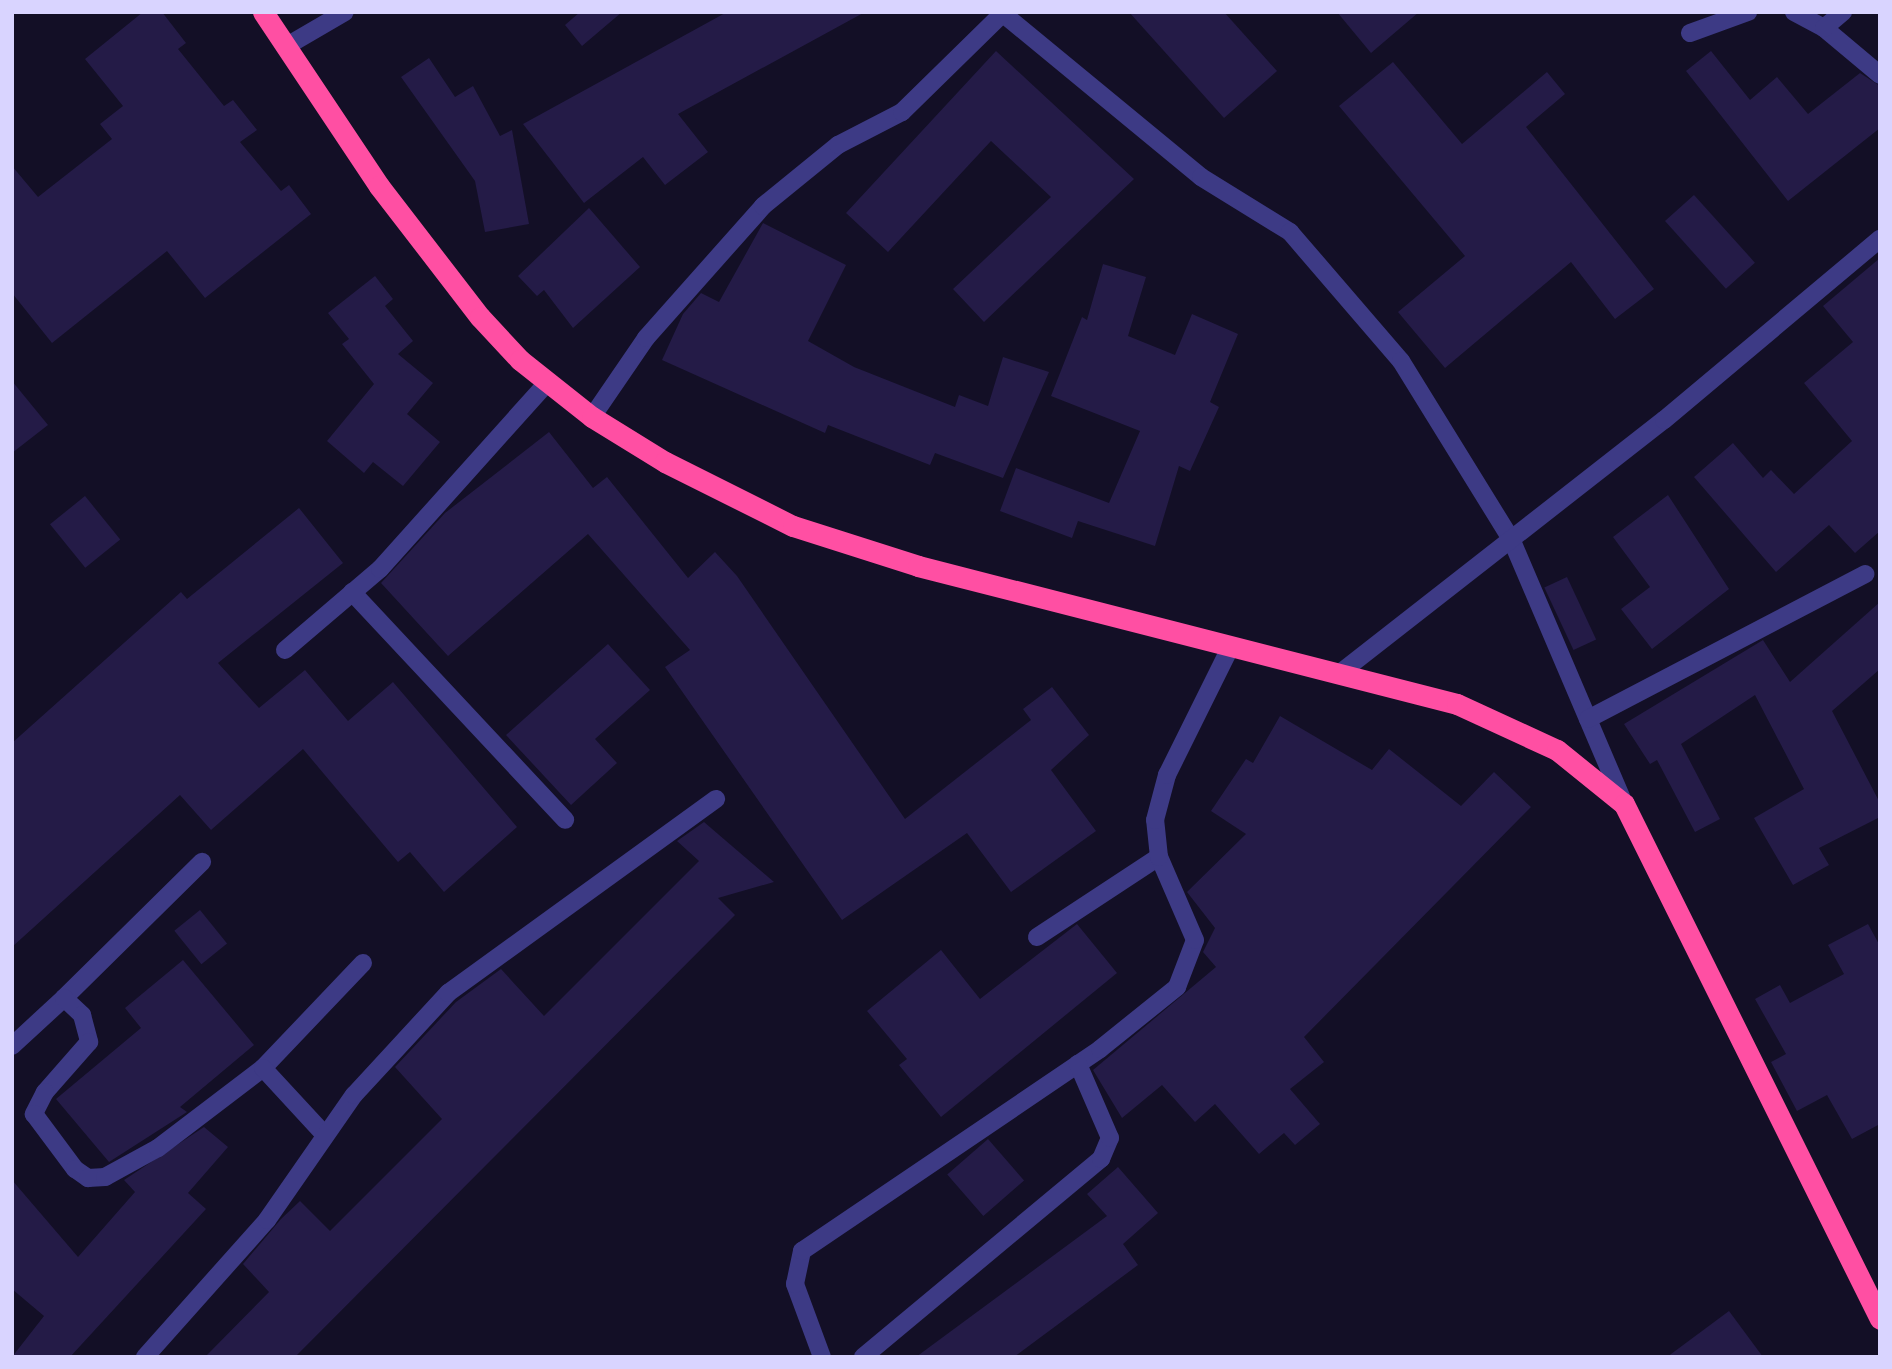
<!DOCTYPE html>
<style>
body{margin:0}
#map{position:relative;width:1892px;height:1369px;overflow:hidden;background:#130f26;font-family:"Titillium Web",sans-serif}
div>[style]{position:absolute}
[style*='--x']{left:calc(var(--x)*1px);top:calc(var(--y)*1px);width:calc(var(--w)*1px);rotate:calc(var(--a)*1deg)}
.building>*{inset:0;background:#241b47;transform-origin:0 0}
.minor>*{height:18px;margin:-9px;padding:0 9px;transform-origin:9px;border-radius:9px;background:#3d3a85}
.highway>*{height:21px;margin:-10.5px;padding:0 10.5px;transform-origin:10.5px;border-radius:10.5px;background:#ff4fa3}
span{translate:-50% -50%;white-space:nowrap;text-align:center;line-height:1.15;-webkit-text-stroke:5px #130f26;paint-order:stroke}
.frame{position:absolute;inset:0;border:14px solid #d9d4ff;pointer-events:none}
</style>
<div id="map">
<div class="building">
<i style="clip-path:polygon(143px 12px,162px 12px,186px 43px,178px 49px,224px 106px,233px 100px,257px 130px,240px 142px,281px 191px,289px 185px,311px 214px,205px 298px,167px 251px,52px 343px,12px 293px,12px 166px,38px 197px,112px 139px,100px 124px,123px 106px,85px 59px)"></i>
<i style="clip-path:polygon(580px 12px,622px 12px,582px 46px,565px 25px)"></i>
<i style="clip-path:polygon(727px 12px,865px 12px,678px 114px,708px 152px,665px 185px,643px 157px,584px 203px,523px 124px)"></i>
<i style="clip-path:polygon(1129px 12px,1224px 12px,1277px 71px,1224px 118px)"></i>
<i style="clip-path:polygon(1337px 12px,1419px 12px,1371px 53px)"></i>
<i style="clip-path:polygon(996px 51px,1134px 179px,984px 322px,953px 289px,1051px 197px,991px 141px,888px 252px,846px 213px)"></i>
<i style="clip-path:polygon(1711px 51px,1750px 100px,1777px 77px,1808px 114px,1860px 73px,1880px 86px,1880px 128px,1788px 201px,1686px 71px)"></i>
<i style="clip-path:polygon(429px 58px,455px 97px,473px 86px,500px 136px,512px 130px,529px 224px,485px 232px,475px 181px,401px 77px)"></i>
<i style="clip-path:polygon(1393px 62px,1462px 144px,1547px 72px,1565px 94px,1526px 127px,1654px 289px,1615px 319px,1571px 262px,1445px 368px,1398px 312px,1465px 256px,1339px 106px)"></i>
<i style="left:1694px;top:195px;width:91px;height:39px;rotate:48deg"></i>
<i style="clip-path:polygon(589px 208px,640px 267px,573px 328px,544px 290px,537px 296px,518px 276px)"></i>
<i style="clip-path:polygon(763px 223px,846px 265px,808px 341px,854px 367px,955px 407px,959px 395px,988px 406px,1003px 357px,1049px 372px,1003px 478px,935px 453px,930px 465px,828px 425px,825px 433px,662px 360px,683px 314px,701px 293px,719px 302px)"></i>
<i style="clip-path:polygon(1880px 258px,1880px 531px,1855px 553px,1829px 525px,1776px 572px,1694px 477px,1733px 443px,1763px 478px,1771px 470px,1794px 494px,1852px 441px,1804px 383px,1853px 342px,1823px 306px)"></i>
<i style="clip-path:polygon(1103px 264px,1146px 277px,1128px 336px,1175px 355px,1192px 314px,1238px 334px,1210px 402px,1219px 407px,1190px 471px,1179px 466px,1155px 546px,1078px 521px,1072px 538px,1000px 511px,1016px 468px,1109px 503px,1140px 431px,1051px 396px,1082px 317px,1087px 320px)"></i>
<i style="clip-path:polygon(375px 276px,393px 299px,385px 306px,413px 341px,398px 354px,433px 383px,407px 414px,440px 442px,403px 486px,373px 462px,364px 473px,327px 441px,374px 384px,342px 344px,349px 339px,328px 313px)"></i>
<i style="clip-path:polygon(12px 381px,48px 425px,12px 453px)"></i>
<i style="clip-path:polygon(549px 432px,593px 488px,607px 477px,688px 578px,715px 552px,737px 576px,905px 819px,1031px 720px,1023px 709px,1052px 687px,1089px 735px,1051px 770px,1096px 831px,1011px 892px,967px 833px,842px 920px,665px 667px,690px 650px,588px 534px,448px 656px,381px 583px,445px 513px)"></i>
<i style="clip-path:polygon(1668px 495px,1729px 589px,1652px 649px,1621px 609px,1650px 587px,1613px 537px)"></i>
<i style="left:85px;top:496px;width:56px;height:45px;rotate:51deg"></i>
<i style="clip-path:polygon(299px 508px,343px 563px,218px 663px,259px 708px,305px 670px,348px 721px,393px 682px,517px 827px,444px 892px,410px 852px,398px 862px,303px 749px,211px 830px,180px 795px,12px 947px,12px 743px,181px 592px,187px 599px)"></i>
<i style="left:1567px;top:577px;width:69px;height:25px;rotate:65deg"></i>
<i style="clip-path:polygon(1880px 602px,1880px 669px,1832px 711px,1880px 803px,1880px 817px,1819px 848px,1829px 865px,1793px 885px,1754px 818px,1804px 789px,1755px 695px,1681px 744px,1720px 819px,1695px 832px,1657px 760px,1650px 764px,1624px 724px,1763px 640px,1790px 682px)"></i>
<i style="clip-path:polygon(608px 644px,650px 690px,595px 739px,617px 763px,571px 805px,506px 735px)"></i>
<i style="clip-path:polygon(1280px 716px,1372px 770px,1389px 749px,1461px 806px,1494px 772px,1531px 807px,1304px 1037px,1324px 1062px,1290px 1089px,1320px 1124px,1295px 1145px,1284px 1133px,1259px 1154px,1215px 1104px,1195px 1122px,1162px 1085px,1122px 1118px,1093px 1070px,1216px 967px,1203px 952px,1215px 928px,1187px 892px,1246px 834px,1211px 811px,1246px 759px,1253px 763px)"></i>
<i style="clip-path:polygon(704px 822px,774px 882px,718px 898px,735px 915px,295px 1357px,205px 1357px,269px 1292px,243px 1264px,281px 1219px,300px 1201px,330px 1231px,442px 1119px,395px 1067px,456px 1002px,501px 969px,544px 1016px,699px 861px,677px 841px)"></i>
<i style="left:200px;top:910px;width:43px;height:33px;rotate:51deg"></i>
<i style="clip-path:polygon(1077px 924px,1117px 973px,941px 1117px,899px 1065px,907px 1059px,867px 1011px,941px 950px,980px 999px)"></i>
<i style="clip-path:polygon(1868px 924px,1880px 946px,1880px 1124px,1852px 1139px,1827px 1095px,1797px 1111px,1771px 1062px,1786px 1054px,1755px 999px,1780px 985px,1790px 1003px,1844px 974px,1828px 945px)"></i>
<i style="clip-path:polygon(183px 960px,254px 1045px,180px 1107px,187px 1112px,109px 1162px,56px 1099px,141px 1028px,125px 1008px)"></i>
<i style="clip-path:polygon(204px 1127px,228px 1147px,188px 1193px,206px 1209px,70px 1357px,12px 1357px,44px 1316px,12px 1289px,12px 1180px,78px 1257px,135px 1192px,124px 1180px)"></i>
<i style="left:988px;top:1139px;width:55px;height:54px;rotate:49deg"></i>
<i style="clip-path:polygon(1118px 1167px,1158px 1213px,1123px 1244px,1138px 1265px,1014px 1357px,916px 1357px,1107px 1216px,1087px 1194px)"></i>
<i style="clip-path:polygon(1729px 1311px,1763px 1357px,1667px 1357px)"></i>
</div>
<div class="minor">
<i style="--x:1001;--y:12;--w:259;--a:39.5"></i>
<i style="--x:1201;--y:177;--w:105;--a:31.7"></i>
<i style="--x:1290;--y:232;--w:170;--a:49.3"></i>
<i style="--x:1401;--y:361;--w:211;--a:58.3"></i>
<i style="--x:1512;--y:541;--w:286;--a:66.9"></i>
<i style="--x:1794;--y:12;--w:34;--a:28"></i>
<i style="--x:1824;--y:28;--w:73;--a:40"></i>
<i style="--x:1824;--y:28;--w:25;--a:-40"></i>
<i style="--x:1690;--y:33;--w:62;--a:-19.9"></i>
<i style="--x:285;--y:47;--w:69;--a:-30.3"></i>
<i style="--x:592;--y:417;--w:96;--a:-55.6"></i>
<i style="--x:646;--y:338;--w:176;--a:-48.4"></i>
<i style="--x:763;--y:206;--w:97;--a:-39.1"></i>
<i style="--x:838;--y:145;--w:72;--a:-27.3"></i>
<i style="--x:902;--y:112;--w:140;--a:-44.4"></i>
<i style="--x:352;--y:592;--w:312;--a:46.9"></i>
<i style="--x:285;--y:650;--w:125;--a:-40.5"></i>
<i style="--x:380;--y:569;--w:251;--a:-48.1"></i>
<i style="--x:1340;--y:673;--w:411;--a:-38"></i>
<i style="--x:1664;--y:420;--w:282;--a:-40"></i>
<i style="--x:1588;--y:719;--w:313;--a:-27.6"></i>
<i style="--x:1037;--y:937;--w:146;--a:-33.3"></i>
<i style="--x:64;--y:998;--w:194;--a:-44.6"></i>
<i style="--x:12;--y:1046;--w:71;--a:-42.7"></i>
<i style="--x:64;--y:998;--w:25;--a:43"></i>
<i style="--x:82;--y:1015;--w:28;--a:75"></i>
<i style="--x:89;--y:1042;--w:67;--a:131.3"></i>
<i style="--x:45;--y:1092;--w:25;--a:117"></i>
<i style="--x:34;--y:1114;--w:69;--a:53.3"></i>
<i style="--x:75;--y:1169;--w:16;--a:35"></i>
<i style="--x:88;--y:1178;--w:17;--a:-3"></i>
<i style="--x:105;--y:1177;--w:60;--a:-28.7"></i>
<i style="--x:158;--y:1148;--w:132;--a:-37.3"></i>
<i style="--x:263;--y:1068;--w:145;--a:-46.4"></i>
<i style="--x:263;--y:1068;--w:88;--a:47.3"></i>
<i style="--x:145;--y:1357;--w:183;--a:-48.3"></i>
<i style="--x:267;--y:1220;--w:152;--a:-55.2"></i>
<i style="--x:354;--y:1095;--w:139;--a:-47.3"></i>
<i style="--x:448;--y:993;--w:331;--a:-35.9"></i>
<i style="--x:822;--y:1357;--w:78;--a:-110.3"></i>
<i style="--x:795;--y:1284;--w:34;--a:-78"></i>
<i style="--x:802;--y:1251;--w:360;--a:-34.1"></i>
<i style="--x:1100;--y:1049;--w:99;--a:-38.8"></i>
<i style="--x:1177;--y:987;--w:50;--a:-69"></i>
<i style="--x:1195;--y:940;--w:90;--a:-113.4"></i>
<i style="--x:1159;--y:857;--w:37;--a:-96"></i>
<i style="--x:1155;--y:820;--w:47;--a:-75.1"></i>
<i style="--x:1167;--y:775;--w:140;--a:-63.6"></i>
<i style="--x:863;--y:1357;--w:310;--a:-39.8"></i>
<i style="--x:1101;--y:1159;--w:23;--a:-67"></i>
<i style="--x:1110;--y:1138;--w:81;--a:-113.4"></i>
</div>
<div class="highway">
<i style="--x:263;--y:12;--w:209;--a:56.3"></i>
<i style="--x:379;--y:186;--w:165;--a:52.4"></i>
<i style="--x:480;--y:317;--w:59;--a:47.1"></i>
<i style="--x:520;--y:360;--w:92;--a:38.4"></i>
<i style="--x:592;--y:417;--w:86;--a:31.7"></i>
<i style="--x:665;--y:462;--w:143;--a:26.6"></i>
<i style="--x:793;--y:526;--w:131;--a:17.7"></i>
<i style="--x:918;--y:566;--w:556;--a:14.36"></i>
<i style="--x:1457;--y:704;--w:110;--a:24.7"></i>
<i style="--x:1557;--y:750;--w:86;--a:38.9"></i>
<i style="--x:1624;--y:804;--w:575;--a:63.57"></i>
</div>
<div class="frame"></div>
</div>
